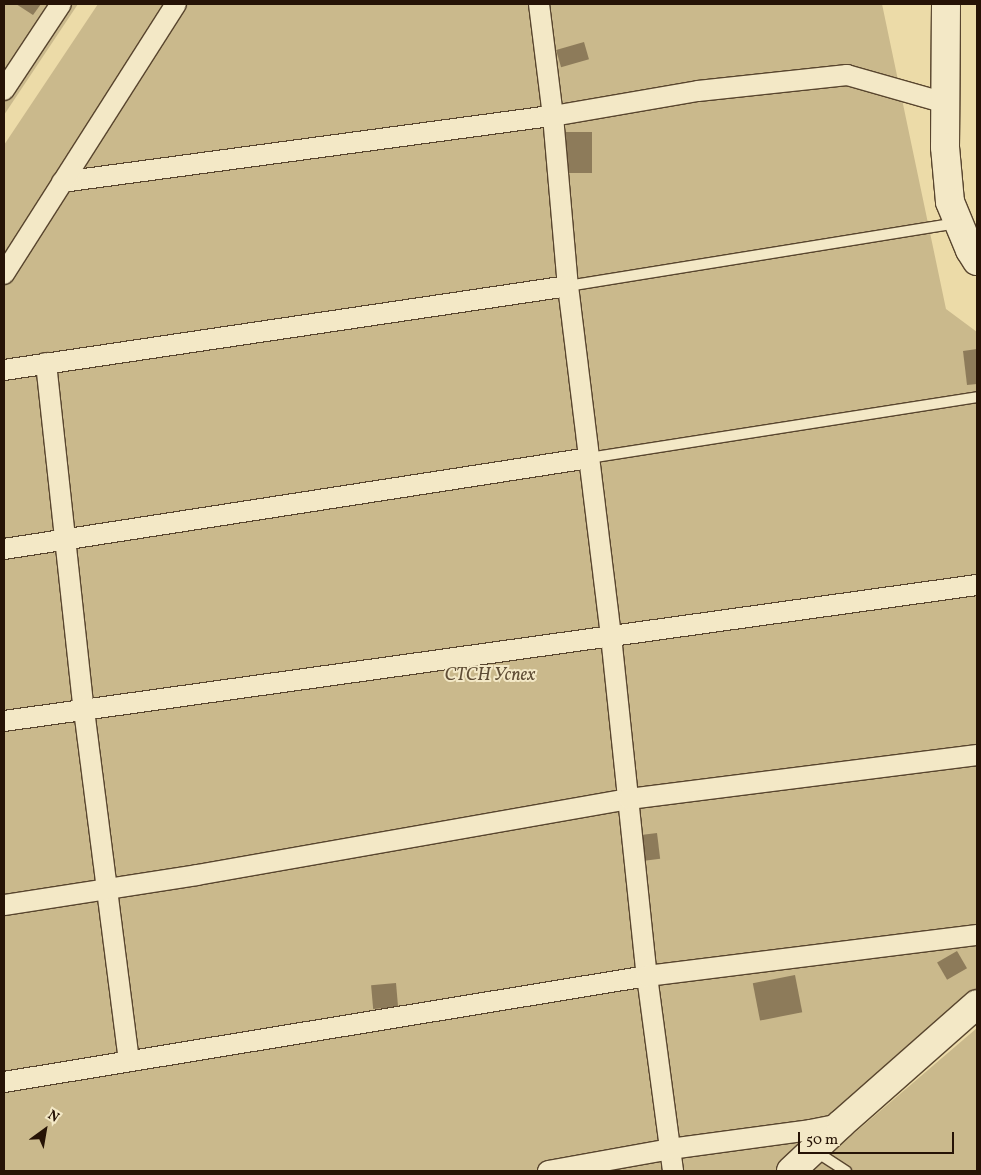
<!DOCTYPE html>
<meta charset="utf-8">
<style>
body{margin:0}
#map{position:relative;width:981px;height:1175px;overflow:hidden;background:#ecdba8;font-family:Vollkorn,serif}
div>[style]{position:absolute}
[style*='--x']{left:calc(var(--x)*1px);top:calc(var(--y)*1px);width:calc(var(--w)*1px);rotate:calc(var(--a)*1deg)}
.green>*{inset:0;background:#cab98c}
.building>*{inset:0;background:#8d7b5a;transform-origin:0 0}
.roads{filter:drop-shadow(1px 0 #58452e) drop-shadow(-1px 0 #58452e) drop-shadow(0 1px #58452e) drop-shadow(0 -1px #58452e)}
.lane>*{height:10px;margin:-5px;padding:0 5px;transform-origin:5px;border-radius:5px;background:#f3e8c6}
.street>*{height:20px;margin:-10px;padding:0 10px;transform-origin:10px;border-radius:10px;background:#f3e8c6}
.secondary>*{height:28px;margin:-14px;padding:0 14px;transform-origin:14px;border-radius:14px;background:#f3e8c6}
span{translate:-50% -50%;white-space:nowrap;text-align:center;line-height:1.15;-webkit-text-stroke:4px #f3e8c6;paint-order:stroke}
.park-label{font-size:18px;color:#5f4d35;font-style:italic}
.frame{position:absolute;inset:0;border:5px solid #261306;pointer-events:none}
.north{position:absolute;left:20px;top:1105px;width:50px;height:50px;-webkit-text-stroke:4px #f3e8c6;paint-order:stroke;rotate:32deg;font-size:14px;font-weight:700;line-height:20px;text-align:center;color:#261306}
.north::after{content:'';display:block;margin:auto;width:18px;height:22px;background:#261306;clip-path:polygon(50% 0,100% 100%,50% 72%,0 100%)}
.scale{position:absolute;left:798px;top:1132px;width:156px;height:22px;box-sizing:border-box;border:2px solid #261306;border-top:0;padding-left:6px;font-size:15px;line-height:18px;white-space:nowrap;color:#261306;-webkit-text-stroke:4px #f3e8c6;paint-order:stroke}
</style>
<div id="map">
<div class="green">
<i style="clip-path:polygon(4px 4px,78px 4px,4px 115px)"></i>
<i style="clip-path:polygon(98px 4px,882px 4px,946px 309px,977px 332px,977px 1019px,799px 1171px,4px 1171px,4px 145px)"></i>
<i style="clip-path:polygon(977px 1028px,977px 1171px,810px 1171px)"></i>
</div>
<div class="building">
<i style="clip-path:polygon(16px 4px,41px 4px,33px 15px)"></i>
<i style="left:584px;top:42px;width:18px;height:29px;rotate:74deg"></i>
<i style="left:566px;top:132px;width:26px;height:41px"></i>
<i style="clip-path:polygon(977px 349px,977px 384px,967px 385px,963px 351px)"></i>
<i style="left:657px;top:833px;width:26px;height:22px;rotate:83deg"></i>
<i style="left:957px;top:951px;width:20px;height:23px;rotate:60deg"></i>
<i style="left:795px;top:975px;width:38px;height:43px;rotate:79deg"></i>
<i style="left:396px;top:983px;width:24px;height:25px;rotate:85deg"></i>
</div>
<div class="roads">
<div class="lane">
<i style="--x:568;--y:286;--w:394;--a:-9.2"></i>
<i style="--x:589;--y:458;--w:393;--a:-8.9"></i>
<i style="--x:815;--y:1151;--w:37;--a:33"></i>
</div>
<div class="street">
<i style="--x:539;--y:4;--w:113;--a:82.9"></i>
<i style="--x:553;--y:116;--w:171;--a:85"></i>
<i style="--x:568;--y:286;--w:353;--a:83"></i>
<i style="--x:611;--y:636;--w:342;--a:84"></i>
<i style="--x:647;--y:976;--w:197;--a:82.4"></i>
<i style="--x:4;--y:90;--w:103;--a:-56.5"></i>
<i style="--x:62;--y:182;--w:495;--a:-7.7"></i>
<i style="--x:553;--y:116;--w:147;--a:-9.8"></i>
<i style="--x:698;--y:91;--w:150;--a:-6.1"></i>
<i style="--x:847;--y:75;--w:102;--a:15.9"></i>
<i style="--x:4;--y:274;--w:320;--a:-57.5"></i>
<i style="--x:46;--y:363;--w:349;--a:83.8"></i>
<i style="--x:84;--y:710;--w:354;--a:82.7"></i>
<i style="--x:4;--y:370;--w:570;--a:-8.47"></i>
<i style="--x:4;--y:549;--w:592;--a:-8.84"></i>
<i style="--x:4;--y:721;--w:982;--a:-7.96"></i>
<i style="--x:4;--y:905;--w:195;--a:-8.8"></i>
<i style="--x:197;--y:875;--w:439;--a:-10"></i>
<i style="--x:629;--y:799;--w:351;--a:-7.2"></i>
<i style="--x:4;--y:1082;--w:652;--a:-9.36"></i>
<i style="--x:647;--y:976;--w:333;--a:-7.1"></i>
<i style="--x:548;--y:1171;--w:124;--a:-10.2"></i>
<i style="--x:670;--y:1149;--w:141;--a:-7.7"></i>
<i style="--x:810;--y:1130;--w:32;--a:-11"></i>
</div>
<div class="secondary">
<i style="--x:946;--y:4;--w:143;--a:90.4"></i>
<i style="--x:945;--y:147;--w:55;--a:84.8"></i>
<i style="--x:950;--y:202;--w:52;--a:67.4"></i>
<i style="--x:970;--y:250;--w:13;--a:58"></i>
<i style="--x:791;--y:1171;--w:69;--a:-43.2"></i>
<i style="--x:841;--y:1124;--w:181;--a:-41.4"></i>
</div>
</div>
<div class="park-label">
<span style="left:490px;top:676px">СТСН Успех</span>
</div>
<div class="frame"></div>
<div class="north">N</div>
<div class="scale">50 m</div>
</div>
